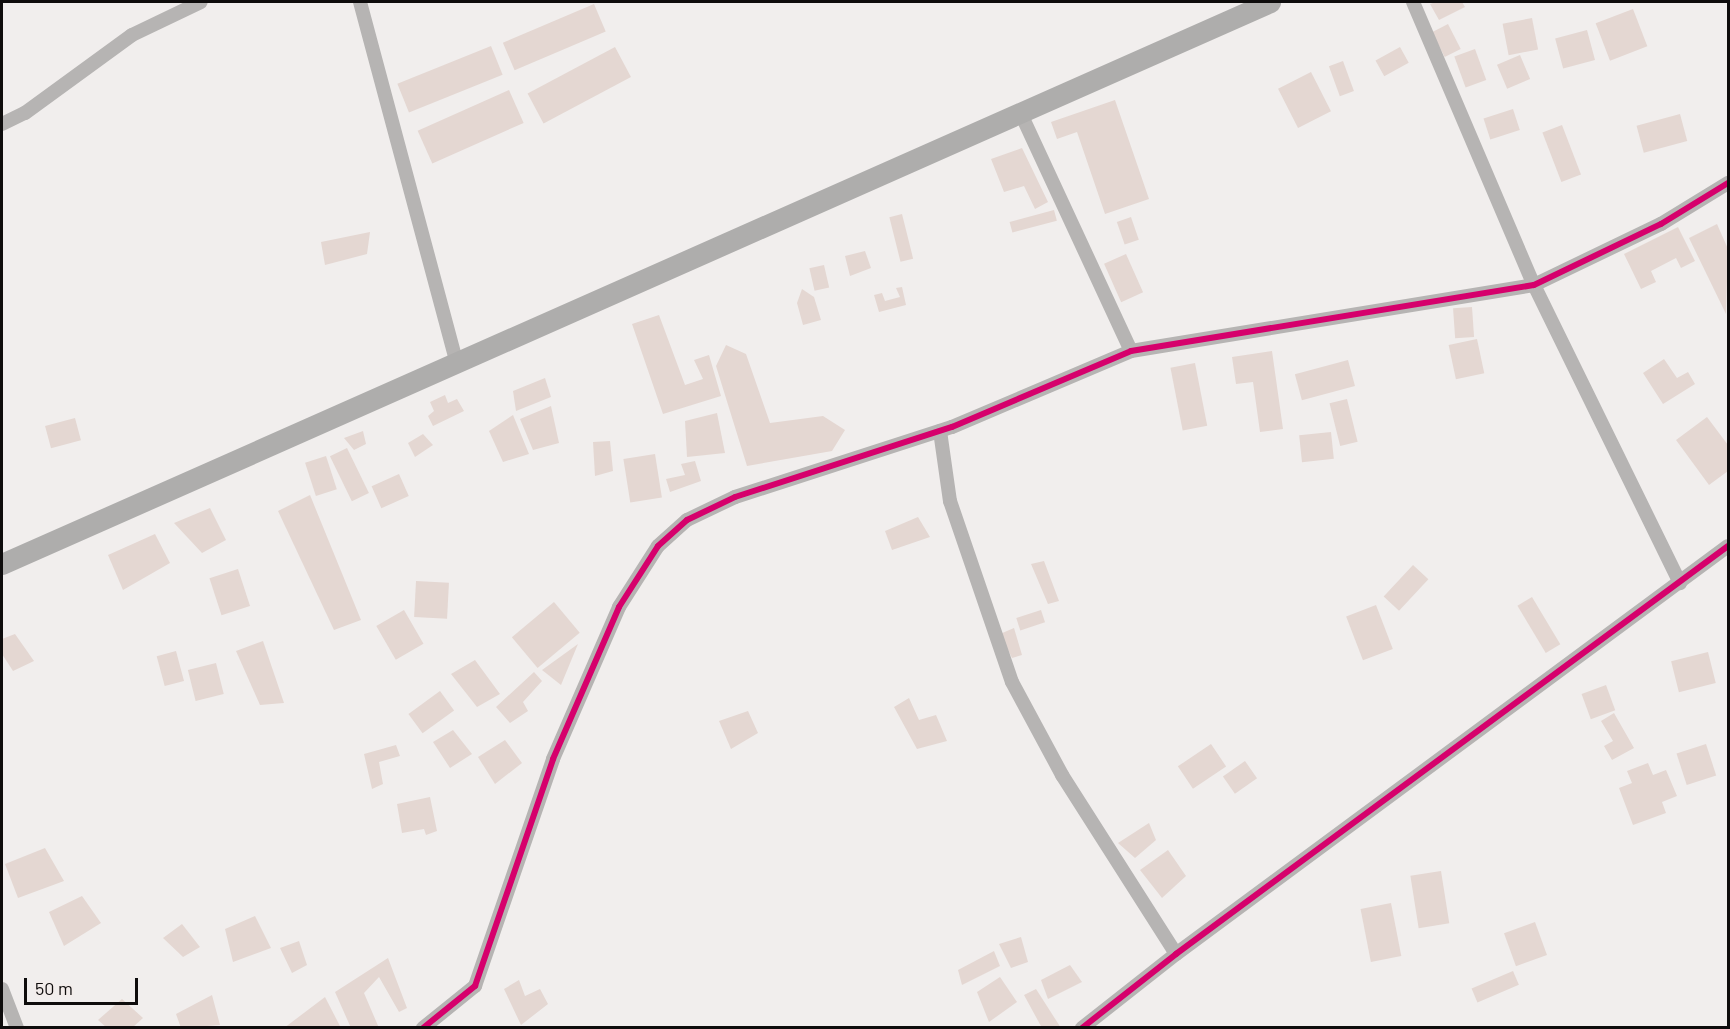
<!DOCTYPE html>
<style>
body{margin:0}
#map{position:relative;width:1730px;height:1029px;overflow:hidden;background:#f1eeed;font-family:Barlow,sans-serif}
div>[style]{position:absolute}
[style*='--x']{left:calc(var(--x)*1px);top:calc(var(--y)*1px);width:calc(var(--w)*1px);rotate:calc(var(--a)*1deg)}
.building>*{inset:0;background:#e4d7d2;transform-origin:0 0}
.street>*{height:14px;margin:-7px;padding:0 7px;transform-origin:7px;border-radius:7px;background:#b6b4b3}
.primary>*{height:21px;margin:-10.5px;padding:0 10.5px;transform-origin:10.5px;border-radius:10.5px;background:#aeadac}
.cycleway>*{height:6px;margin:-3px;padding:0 3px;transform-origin:3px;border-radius:3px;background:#d6006c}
span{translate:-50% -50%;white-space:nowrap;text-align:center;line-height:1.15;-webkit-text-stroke:6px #f3edeb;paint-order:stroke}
.frame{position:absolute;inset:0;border:3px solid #0e0c0c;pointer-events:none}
.scale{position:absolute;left:24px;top:978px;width:114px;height:27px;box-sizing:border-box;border:3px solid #0e0c0c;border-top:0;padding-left:8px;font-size:18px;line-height:21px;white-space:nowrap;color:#0e0c0c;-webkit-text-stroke:4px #f3edeb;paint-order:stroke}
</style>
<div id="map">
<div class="building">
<i style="clip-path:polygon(1436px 2px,1462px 2px,1465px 7px,1439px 20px,1430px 4px)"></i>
<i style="left:594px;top:4px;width:30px;height:99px;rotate:67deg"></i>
<i style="left:1633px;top:9px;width:40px;height:40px;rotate:69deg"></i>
<i style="left:1532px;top:18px;width:32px;height:30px;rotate:79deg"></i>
<i style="left:1448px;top:24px;width:28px;height:18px;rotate:63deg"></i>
<i style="left:1587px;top:30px;width:31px;height:33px;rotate:75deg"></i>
<i style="left:491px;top:46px;width:31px;height:101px;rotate:68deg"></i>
<i style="left:615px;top:47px;width:34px;height:99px;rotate:62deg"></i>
<i style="left:1400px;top:47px;width:18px;height:28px;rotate:61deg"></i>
<i style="left:1475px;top:49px;width:33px;height:22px;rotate:70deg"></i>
<i style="left:1520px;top:55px;width:26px;height:25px;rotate:67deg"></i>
<i style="left:1343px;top:61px;width:32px;height:15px;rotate:70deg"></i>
<i style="left:1311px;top:72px;width:44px;height:37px;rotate:63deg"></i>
<i style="left:509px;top:90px;width:36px;height:100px;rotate:66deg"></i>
<i style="clip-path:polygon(1115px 100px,1149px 199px,1105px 214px,1077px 132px,1057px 139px,1051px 122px)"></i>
<i style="left:1513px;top:109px;width:22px;height:31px;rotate:72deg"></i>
<i style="left:1680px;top:114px;width:28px;height:45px;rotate:75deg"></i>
<i style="left:1562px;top:125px;width:53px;height:21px;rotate:69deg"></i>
<i style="clip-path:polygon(1022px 148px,1048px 202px,1035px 209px,1024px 186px,1004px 192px,991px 159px)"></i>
<i style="left:1054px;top:210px;width:11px;height:46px;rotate:75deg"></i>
<i style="left:902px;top:214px;width:46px;height:13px;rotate:76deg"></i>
<i style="left:1131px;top:217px;width:24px;height:15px;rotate:71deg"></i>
<i style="clip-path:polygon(1717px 224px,1728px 249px,1726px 314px,1689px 238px)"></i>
<i style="clip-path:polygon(1678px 227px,1695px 261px,1681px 268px,1676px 258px,1651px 271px,1656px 282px,1641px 289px,1624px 254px)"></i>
<i style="clip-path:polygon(370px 232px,367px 254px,325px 265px,321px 242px)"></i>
<i style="clip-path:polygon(865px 251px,871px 268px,850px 276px,845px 256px)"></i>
<i style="left:1126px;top:254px;width:42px;height:24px;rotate:66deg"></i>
<i style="left:824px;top:265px;width:23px;height:15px;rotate:77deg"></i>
<i style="clip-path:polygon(902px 287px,906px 305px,879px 312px,874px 295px,882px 293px,885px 301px,900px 297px,896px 288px)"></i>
<i style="clip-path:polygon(802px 289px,814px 297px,821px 320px,803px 325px,797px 303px)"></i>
<i style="left:1472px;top:307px;width:30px;height:19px;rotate:86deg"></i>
<i style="clip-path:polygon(659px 315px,685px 385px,703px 379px,694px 360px,709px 355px,721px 396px,663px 414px,632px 324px)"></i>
<i style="left:1477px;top:339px;width:35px;height:29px;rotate:78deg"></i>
<i style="clip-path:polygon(726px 345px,746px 354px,770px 423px,823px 416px,845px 430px,832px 451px,747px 466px,716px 366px)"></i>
<i style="clip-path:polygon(1272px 351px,1283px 429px,1260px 432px,1253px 382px,1236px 384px,1232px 357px)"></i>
<i style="clip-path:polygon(1664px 359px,1677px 378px,1688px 372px,1695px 384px,1663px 404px,1643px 373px)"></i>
<i style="left:1348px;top:360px;width:27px;height:55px;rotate:75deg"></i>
<i style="left:1195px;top:363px;width:64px;height:25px;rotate:79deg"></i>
<i style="clip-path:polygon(545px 378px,551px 397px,516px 411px,513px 391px)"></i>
<i style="clip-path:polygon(445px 395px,448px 403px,457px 399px,464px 411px,433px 426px,428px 416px,434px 411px,430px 402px)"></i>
<i style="left:1347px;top:399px;width:44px;height:18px;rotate:76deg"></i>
<i style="clip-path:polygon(551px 406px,559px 443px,533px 450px,520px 419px)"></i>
<i style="clip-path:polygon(717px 413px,725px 453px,687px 457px,685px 421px)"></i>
<i style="clip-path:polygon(513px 415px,529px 454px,503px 462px,489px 431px)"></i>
<i style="clip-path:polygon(1707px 417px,1728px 445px,1728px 471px,1709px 485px,1676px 440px)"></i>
<i style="left:75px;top:418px;width:23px;height:31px;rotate:75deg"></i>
<i style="clip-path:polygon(363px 431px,366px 444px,354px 450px,344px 438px)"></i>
<i style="left:1331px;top:432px;width:27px;height:32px;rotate:84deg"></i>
<i style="clip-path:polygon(423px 434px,433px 445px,415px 457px,408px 443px)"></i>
<i style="clip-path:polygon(610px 441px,613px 471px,595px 476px,593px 442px)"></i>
<i style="left:347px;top:448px;width:50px;height:19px;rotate:64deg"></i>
<i style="left:655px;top:454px;width:44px;height:32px;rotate:81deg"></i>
<i style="left:326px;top:456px;width:35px;height:22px;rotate:72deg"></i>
<i style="clip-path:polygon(695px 461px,701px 481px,670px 492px,666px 479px,685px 475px,681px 464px)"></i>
<i style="left:399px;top:474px;width:24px;height:30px;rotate:66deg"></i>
<i style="clip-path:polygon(310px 495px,361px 620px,334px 630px,278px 511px)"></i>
<i style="clip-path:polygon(210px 508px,226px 540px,202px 553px,174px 523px)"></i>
<i style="clip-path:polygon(918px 517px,930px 537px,892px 550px,885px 531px)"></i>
<i style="clip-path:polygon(155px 534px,170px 563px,123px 590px,108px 555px)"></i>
<i style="clip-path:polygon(1044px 561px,1059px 601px,1048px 604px,1031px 564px)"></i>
<i style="left:1413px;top:565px;width:21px;height:43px;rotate:43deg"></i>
<i style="left:238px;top:569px;width:39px;height:30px;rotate:72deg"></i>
<i style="left:416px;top:581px;width:33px;height:36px;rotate:3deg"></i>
<i style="left:1532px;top:597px;width:55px;height:17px;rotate:59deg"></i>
<i style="left:554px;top:602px;width:40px;height:55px;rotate:50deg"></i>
<i style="left:1376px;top:605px;width:47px;height:32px;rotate:69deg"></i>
<i style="left:404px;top:610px;width:39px;height:32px;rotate:60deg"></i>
<i style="left:1041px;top:610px;width:13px;height:26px;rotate:72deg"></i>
<i style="clip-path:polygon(1014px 628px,1022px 655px,1012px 658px,1000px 634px)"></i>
<i style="clip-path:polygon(15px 634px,34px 661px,13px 671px,2px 654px,2px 639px)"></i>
<i style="clip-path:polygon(263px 641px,284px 703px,260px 705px,236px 651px)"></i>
<i style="clip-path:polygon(578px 644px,561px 685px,542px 670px)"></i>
<i style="left:176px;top:651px;width:31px;height:20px;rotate:75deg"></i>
<i style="left:1708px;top:652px;width:32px;height:38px;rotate:76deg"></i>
<i style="clip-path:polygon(475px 660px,500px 694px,477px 707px,451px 674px)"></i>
<i style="left:216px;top:663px;width:32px;height:29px;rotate:76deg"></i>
<i style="clip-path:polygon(534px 672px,542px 681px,523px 702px,528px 711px,510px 723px,496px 707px)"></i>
<i style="left:1606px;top:685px;width:27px;height:26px;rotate:70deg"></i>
<i style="left:440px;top:691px;width:24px;height:39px;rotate:54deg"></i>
<i style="clip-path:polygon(909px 698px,919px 720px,936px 715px,947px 741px,917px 749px,894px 707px)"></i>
<i style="clip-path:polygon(748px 711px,758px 733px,731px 749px,719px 721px)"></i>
<i style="clip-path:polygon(1614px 713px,1634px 748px,1612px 760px,1604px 746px,1613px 741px,1601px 721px)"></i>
<i style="clip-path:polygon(453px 730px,472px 754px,450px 768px,433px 742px)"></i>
<i style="clip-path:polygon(505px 740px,522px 763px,495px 784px,478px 757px)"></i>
<i style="left:1211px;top:744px;width:27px;height:40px;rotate:56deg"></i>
<i style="left:1706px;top:744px;width:33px;height:31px;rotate:72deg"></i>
<i style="clip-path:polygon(396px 745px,400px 756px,379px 762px,383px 784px,372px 789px,364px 754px)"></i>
<i style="left:1245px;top:761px;width:21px;height:27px;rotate:55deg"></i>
<i style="clip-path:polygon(1648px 763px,1653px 775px,1666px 770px,1677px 796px,1662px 802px,1666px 813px,1633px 825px,1619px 788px,1632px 783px,1627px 771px)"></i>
<i style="clip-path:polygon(430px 797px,437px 831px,426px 835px,424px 829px,402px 833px,397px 804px)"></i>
<i style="clip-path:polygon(1149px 823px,1156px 840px,1135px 858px,1118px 843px)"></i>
<i style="clip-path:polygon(45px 848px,64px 881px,18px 898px,5px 864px)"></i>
<i style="clip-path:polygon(1168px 850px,1186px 876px,1162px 898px,1140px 870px)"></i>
<i style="left:1441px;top:871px;width:53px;height:31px;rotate:81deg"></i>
<i style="clip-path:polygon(82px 896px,101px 923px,64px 946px,49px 912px)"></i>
<i style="left:1391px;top:903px;width:54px;height:31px;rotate:79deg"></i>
<i style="clip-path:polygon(255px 916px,271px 948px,233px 962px,225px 929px)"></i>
<i style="left:1535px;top:922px;width:35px;height:33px;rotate:70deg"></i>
<i style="clip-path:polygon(182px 924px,200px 947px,183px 957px,163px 938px)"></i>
<i style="clip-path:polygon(1021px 937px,1028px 962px,1011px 968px,999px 944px)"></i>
<i style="clip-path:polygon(299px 941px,307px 965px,292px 973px,280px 948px)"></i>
<i style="clip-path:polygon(994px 951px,1000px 966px,962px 985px,958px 970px)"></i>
<i style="clip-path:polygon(388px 958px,407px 1008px,399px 1012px,379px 977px,364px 993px,379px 1028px,351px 1028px,335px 992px)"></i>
<i style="clip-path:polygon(1070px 965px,1082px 982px,1048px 999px,1041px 980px)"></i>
<i style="left:1513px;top:971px;width:15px;height:45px;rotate:67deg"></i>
<i style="clip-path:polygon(1000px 977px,1017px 1002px,989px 1022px,977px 992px)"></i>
<i style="clip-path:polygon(519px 980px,525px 996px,540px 989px,548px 1004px,521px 1025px,504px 989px)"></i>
<i style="clip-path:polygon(1036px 989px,1061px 1028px,1042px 1028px,1024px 995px)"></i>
<i style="clip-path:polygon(212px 995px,220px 1025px,181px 1028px,176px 1014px)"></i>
<i style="clip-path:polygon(325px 997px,341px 1028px,284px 1028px)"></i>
<i style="clip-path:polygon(122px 999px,143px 1018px,132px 1028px,107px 1028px,98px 1020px)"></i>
</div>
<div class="street">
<i style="--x:360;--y:2;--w:376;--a:75"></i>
<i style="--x:1413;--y:2;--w:308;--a:66.9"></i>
<i style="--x:1534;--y:285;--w:332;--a:63.9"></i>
<i style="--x:1021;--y:114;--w:261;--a:65.1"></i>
<i style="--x:2;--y:124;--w:25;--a:-26"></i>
<i style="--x:25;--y:113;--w:132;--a:-36.1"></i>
<i style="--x:132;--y:35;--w:76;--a:-25.6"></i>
<i style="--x:940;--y:431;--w:71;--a:81.9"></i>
<i style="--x:950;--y:501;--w:191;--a:71.1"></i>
<i style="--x:1012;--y:682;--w:106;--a:61.7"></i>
<i style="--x:1062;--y:775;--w:212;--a:57.5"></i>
<i style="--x:2;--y:989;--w:42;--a:69"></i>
<i style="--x:423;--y:1028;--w:67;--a:-38.9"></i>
<i style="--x:475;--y:986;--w:240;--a:-71"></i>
<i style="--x:553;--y:759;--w:166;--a:-66.5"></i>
<i style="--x:619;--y:607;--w:72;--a:-57.4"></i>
<i style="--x:658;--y:546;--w:39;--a:-42"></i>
<i style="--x:687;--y:520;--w:53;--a:-25.6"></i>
<i style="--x:735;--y:497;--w:228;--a:-17.9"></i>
<i style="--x:952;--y:427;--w:194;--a:-23"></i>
<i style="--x:1131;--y:351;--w:408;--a:-9.3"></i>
<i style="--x:1534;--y:285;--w:141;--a:-25.7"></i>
<i style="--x:1661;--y:224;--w:79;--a:-31.5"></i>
<i style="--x:1082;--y:1028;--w:120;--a:-38.2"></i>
<i style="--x:1176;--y:954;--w:686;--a:-36.47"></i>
</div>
<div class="primary">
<i style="--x:2;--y:564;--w:1387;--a:-23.9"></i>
</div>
<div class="cycleway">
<i style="--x:423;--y:1028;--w:67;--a:-38.9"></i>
<i style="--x:475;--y:986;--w:240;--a:-71"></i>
<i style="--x:553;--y:759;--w:166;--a:-66.5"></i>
<i style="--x:619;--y:607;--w:72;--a:-57.4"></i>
<i style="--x:658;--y:546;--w:39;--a:-42"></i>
<i style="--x:687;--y:520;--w:53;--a:-25.6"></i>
<i style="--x:735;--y:497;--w:228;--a:-17.9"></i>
<i style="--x:952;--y:427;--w:194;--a:-23"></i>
<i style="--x:1131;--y:351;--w:408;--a:-9.3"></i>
<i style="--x:1534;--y:285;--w:141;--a:-25.7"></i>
<i style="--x:1661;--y:224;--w:79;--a:-31.5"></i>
<i style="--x:1082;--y:1028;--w:120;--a:-38.2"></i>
<i style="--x:1176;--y:954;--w:686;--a:-36.47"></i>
</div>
<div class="frame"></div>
<div class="scale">50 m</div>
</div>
